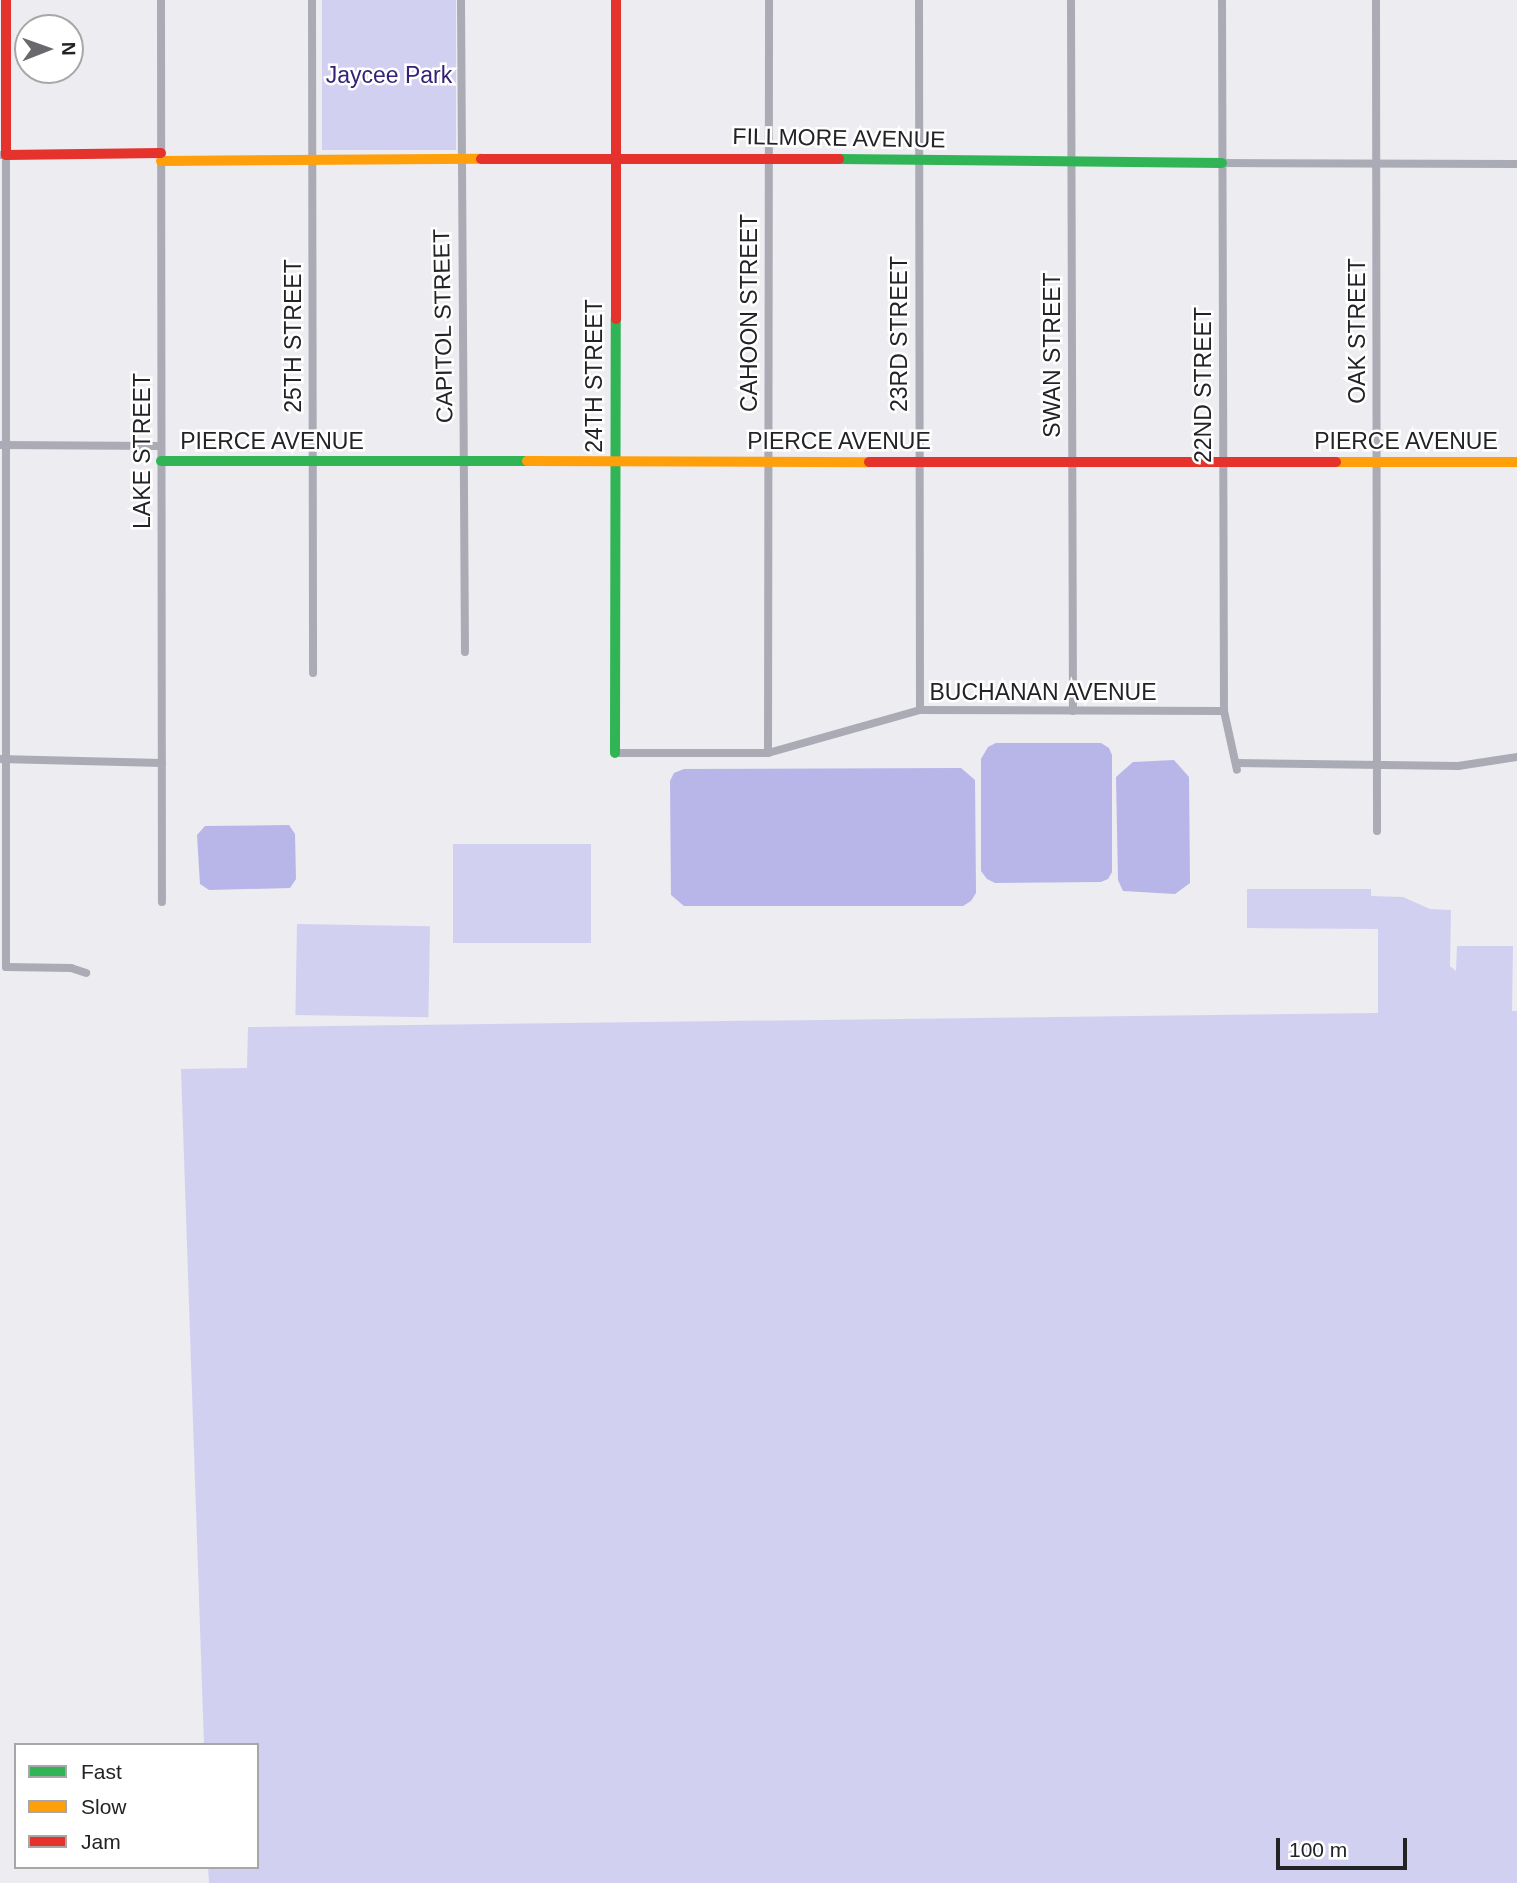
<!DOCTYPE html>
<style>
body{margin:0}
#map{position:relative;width:1517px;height:1883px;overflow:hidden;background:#ececf1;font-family:Helvetica,sans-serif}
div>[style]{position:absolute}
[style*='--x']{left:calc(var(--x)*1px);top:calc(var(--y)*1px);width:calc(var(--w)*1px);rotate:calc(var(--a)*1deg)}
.green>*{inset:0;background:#d2d0f1;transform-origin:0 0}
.water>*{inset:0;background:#b8b5e9}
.street>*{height:8px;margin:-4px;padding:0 4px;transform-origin:4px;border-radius:4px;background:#ababb6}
.fast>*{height:10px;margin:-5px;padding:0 5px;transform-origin:5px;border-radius:5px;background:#30b455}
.slow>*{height:10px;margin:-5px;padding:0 5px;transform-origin:5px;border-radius:5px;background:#ff9f0a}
.jam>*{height:10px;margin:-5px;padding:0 5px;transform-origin:5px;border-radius:5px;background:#e5322d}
span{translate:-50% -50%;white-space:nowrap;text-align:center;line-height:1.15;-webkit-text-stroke:5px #fff;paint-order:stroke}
.park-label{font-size:23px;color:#362377}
.street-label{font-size:23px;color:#232326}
.legend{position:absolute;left:14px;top:1743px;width:245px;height:126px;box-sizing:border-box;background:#fff;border:2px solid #a7a7a8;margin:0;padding:9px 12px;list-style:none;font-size:21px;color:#232326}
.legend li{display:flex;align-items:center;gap:14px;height:35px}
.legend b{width:35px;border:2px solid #a7a7a8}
.north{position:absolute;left:14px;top:14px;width:70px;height:70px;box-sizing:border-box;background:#fff;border:2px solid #a7a7a8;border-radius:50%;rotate:89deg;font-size:19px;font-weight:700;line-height:28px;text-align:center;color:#232326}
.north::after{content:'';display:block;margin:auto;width:24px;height:32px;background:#69696d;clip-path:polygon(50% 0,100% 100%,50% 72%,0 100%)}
.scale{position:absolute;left:1276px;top:1838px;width:131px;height:32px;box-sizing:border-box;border:4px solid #232326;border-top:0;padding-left:9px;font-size:21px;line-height:24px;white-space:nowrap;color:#232326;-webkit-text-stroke:5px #fff;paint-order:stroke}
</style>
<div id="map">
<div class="green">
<i style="left:322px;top:0;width:134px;height:150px"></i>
<i style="left:453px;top:844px;width:138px;height:99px"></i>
<i style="clip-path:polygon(1247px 889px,1371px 889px,1371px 896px,1403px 897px,1430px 909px,1451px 910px,1450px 966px,1456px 971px,1457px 946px,1513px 946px,1512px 1011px,1517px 1011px,1517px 1883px,209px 1883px,208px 1867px,257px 1867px,257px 1745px,204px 1745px,181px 1069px,247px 1068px,248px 1027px,1378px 1013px,1378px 929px,1247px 928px)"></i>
<i style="left:297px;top:924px;width:133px;height:91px;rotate:1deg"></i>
</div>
<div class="water">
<i style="clip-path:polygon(996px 743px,1101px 743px,1109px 748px,1112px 755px,1112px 872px,1108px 879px,1101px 882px,995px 883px,987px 879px,981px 871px,981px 759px,988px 747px)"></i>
<i style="clip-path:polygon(1174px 760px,1189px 777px,1190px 883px,1175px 894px,1123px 891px,1118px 880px,1116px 777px,1133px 762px)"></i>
<i style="clip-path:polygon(961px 768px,975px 780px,976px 893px,971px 901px,963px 906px,684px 906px,671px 895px,670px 781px,674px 773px,684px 769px)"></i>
<i style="clip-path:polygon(289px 825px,295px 834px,296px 879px,290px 888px,209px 890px,200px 884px,197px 835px,205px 826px)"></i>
</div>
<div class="street">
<i style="--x:161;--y:0;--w:902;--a:89.94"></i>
<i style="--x:312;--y:0;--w:673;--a:89.91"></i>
<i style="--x:461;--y:0;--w:652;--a:89.65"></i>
<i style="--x:919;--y:0;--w:710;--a:89.92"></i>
<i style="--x:1071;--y:0;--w:711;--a:89.84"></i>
<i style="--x:1222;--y:0;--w:711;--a:89.84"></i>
<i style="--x:1224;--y:711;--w:60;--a:77.6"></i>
<i style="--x:1376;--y:0;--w:831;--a:89.93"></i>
<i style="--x:0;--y:155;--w:6;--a:0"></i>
<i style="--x:6;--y:155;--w:812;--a:90"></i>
<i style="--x:6;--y:967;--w:65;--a:0.9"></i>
<i style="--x:71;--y:968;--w:16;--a:18"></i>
<i style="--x:1222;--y:163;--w:295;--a:0.2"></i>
<i style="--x:0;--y:445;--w:161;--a:0.4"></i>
<i style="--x:615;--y:753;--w:153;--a:0"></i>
<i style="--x:768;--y:753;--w:158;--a:-15.8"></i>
<i style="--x:920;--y:710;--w:304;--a:0.2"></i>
<i style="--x:768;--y:753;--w:753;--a:-89.92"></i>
<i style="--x:0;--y:759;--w:162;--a:1.4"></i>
<i style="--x:1236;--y:763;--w:222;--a:0.8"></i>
<i style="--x:1458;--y:766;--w:60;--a:-8.7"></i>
</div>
<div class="fast">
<i style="--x:839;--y:159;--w:383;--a:0.6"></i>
<i style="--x:161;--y:461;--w:366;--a:0"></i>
<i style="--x:615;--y:753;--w:434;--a:-89.9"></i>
</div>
<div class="slow">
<i style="--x:161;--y:161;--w:320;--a:-0.4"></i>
<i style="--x:527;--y:461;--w:342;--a:0.2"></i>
<i style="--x:1336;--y:462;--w:181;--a:0"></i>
</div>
<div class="jam">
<i style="--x:6;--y:0;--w:155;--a:90"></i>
<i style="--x:6;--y:155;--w:155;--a:-0.7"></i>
<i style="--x:481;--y:159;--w:358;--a:0"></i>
<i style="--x:616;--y:319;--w:319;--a:-90"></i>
<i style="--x:869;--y:462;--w:467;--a:0"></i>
</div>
<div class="park-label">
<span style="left:389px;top:75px">Jaycee Park</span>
</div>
<div class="street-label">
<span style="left:839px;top:138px;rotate:1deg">FILLMORE AVENUE</span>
<span style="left:749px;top:313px;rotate:-90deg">CAHOON STREET</span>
<span style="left:443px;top:326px;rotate:-91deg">CAPITOL STREET</span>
<span style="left:1357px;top:331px;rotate:-90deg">OAK STREET</span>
<span style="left:899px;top:334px;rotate:-90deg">23RD STREET</span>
<span style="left:293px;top:336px;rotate:-90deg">25TH STREET</span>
<span style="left:1052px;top:355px;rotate:-90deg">SWAN STREET</span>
<span style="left:594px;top:376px;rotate:-90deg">24TH STREET</span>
<span style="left:1203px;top:385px;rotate:-90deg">22ND STREET</span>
<span style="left:272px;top:441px">PIERCE AVENUE</span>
<span style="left:839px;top:441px">PIERCE AVENUE</span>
<span style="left:1406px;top:441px">PIERCE AVENUE</span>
<span style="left:142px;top:451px;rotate:-90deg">LAKE STREET</span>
<span style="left:1043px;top:692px">BUCHANAN AVENUE</span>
</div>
<ul class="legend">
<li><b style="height:9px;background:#30b455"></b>Fast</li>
<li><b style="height:9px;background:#ff9f0a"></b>Slow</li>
<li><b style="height:9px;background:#e5322d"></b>Jam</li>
</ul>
<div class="north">N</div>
<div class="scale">100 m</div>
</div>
